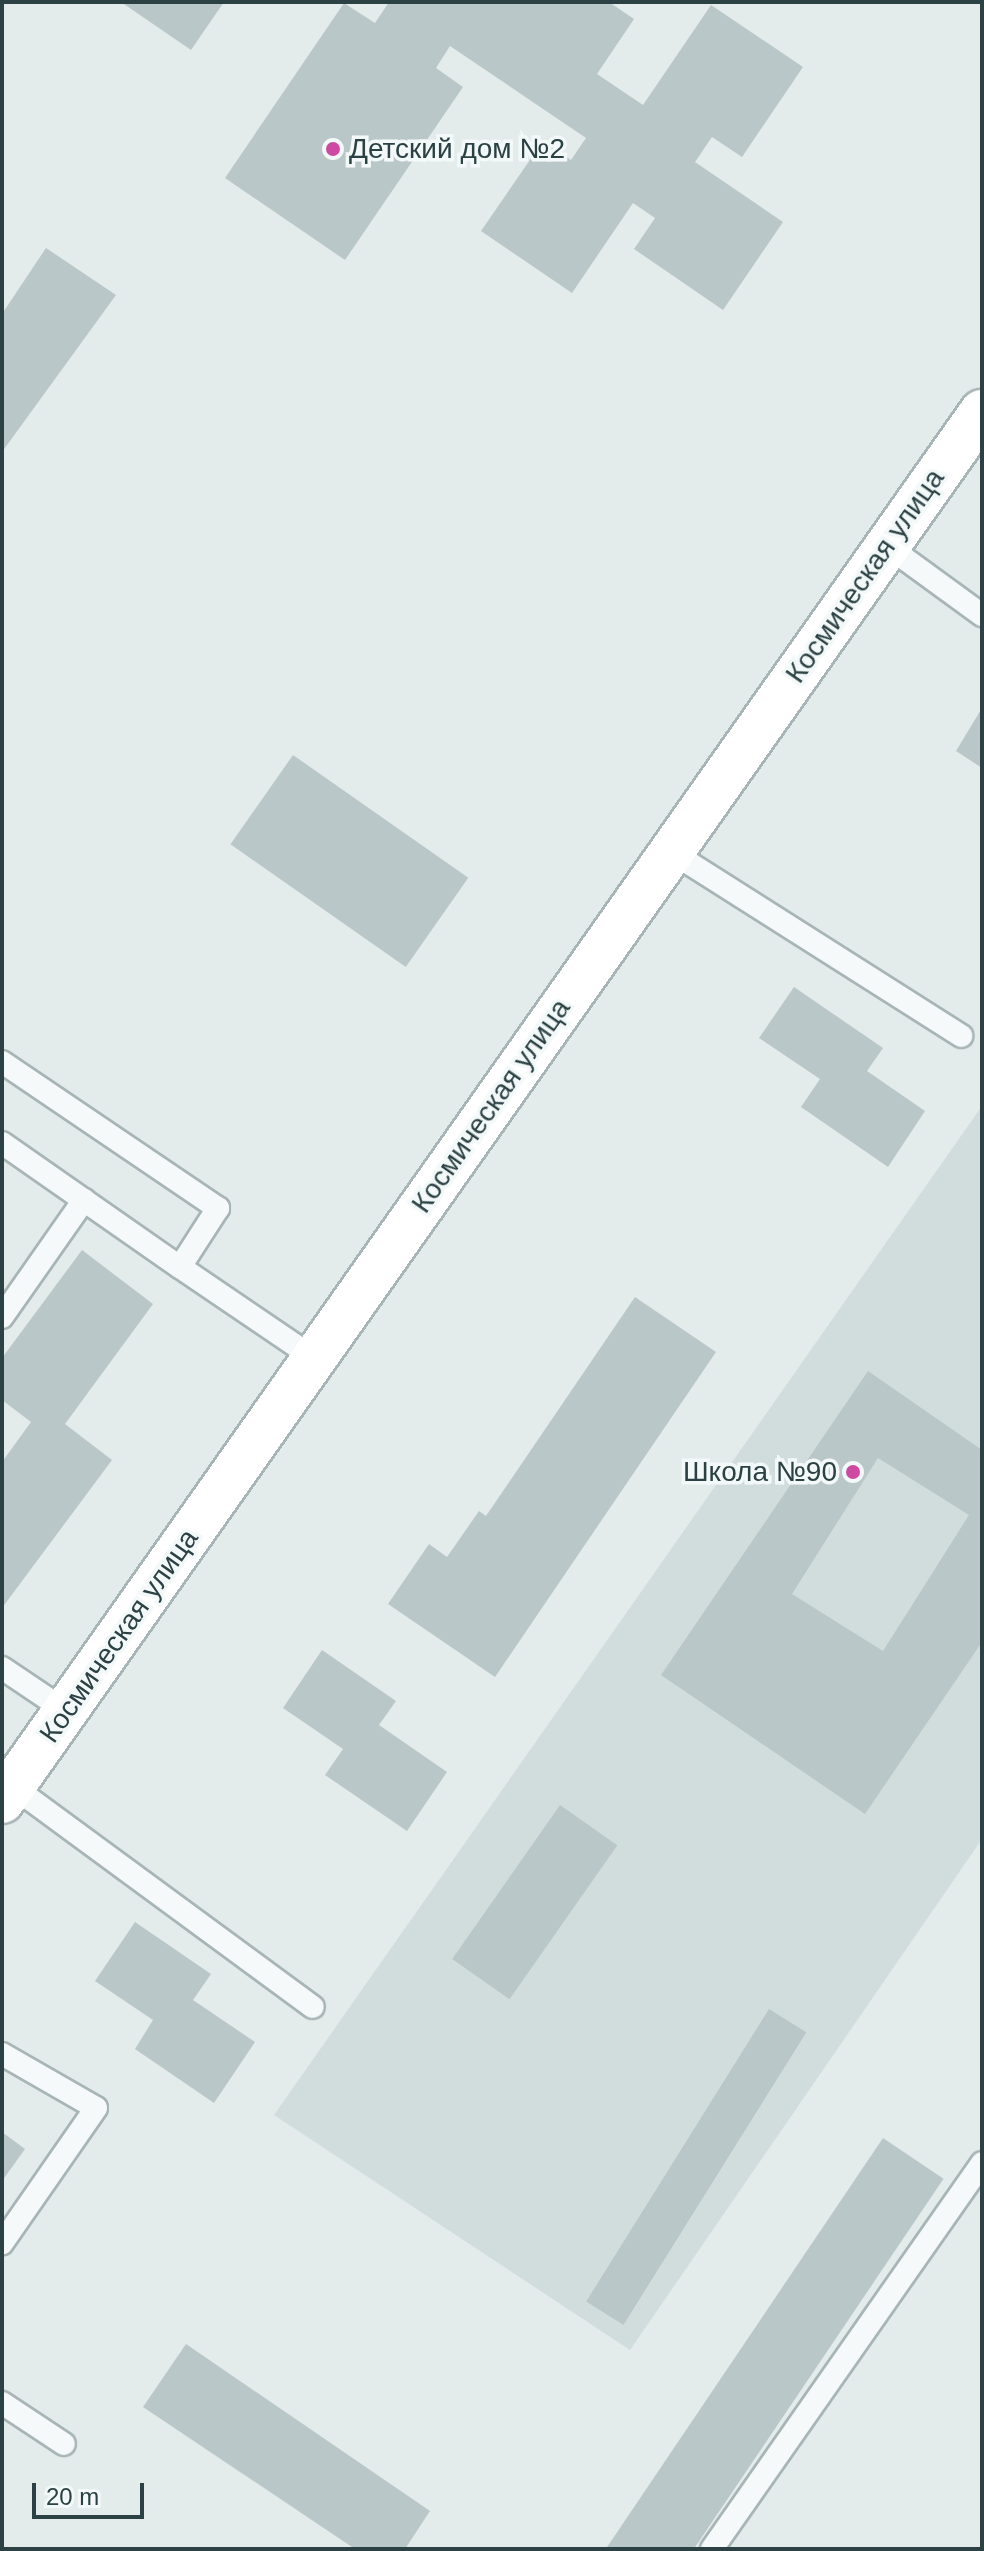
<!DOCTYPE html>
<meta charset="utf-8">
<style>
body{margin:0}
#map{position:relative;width:984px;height:2551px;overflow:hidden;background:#e3ebeb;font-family:Helvetica,sans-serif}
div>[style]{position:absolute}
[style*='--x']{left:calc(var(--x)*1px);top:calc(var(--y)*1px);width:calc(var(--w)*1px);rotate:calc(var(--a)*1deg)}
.built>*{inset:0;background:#d1dcdd}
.building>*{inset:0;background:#bac7c9;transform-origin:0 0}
.roads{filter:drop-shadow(2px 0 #a8b5b6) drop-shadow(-2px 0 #a8b5b6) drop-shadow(0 2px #a8b5b6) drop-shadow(0 -2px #a8b5b6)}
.lane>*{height:22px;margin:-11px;padding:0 11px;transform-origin:11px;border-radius:11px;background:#f6f9f9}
.secondary>*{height:44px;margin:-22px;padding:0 22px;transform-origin:22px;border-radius:22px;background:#fff}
.dots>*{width:22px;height:22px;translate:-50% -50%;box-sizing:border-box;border:4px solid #f3f8f8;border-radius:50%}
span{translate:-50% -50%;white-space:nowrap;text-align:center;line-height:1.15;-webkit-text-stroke:7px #f3f8f8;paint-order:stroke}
.poi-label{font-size:28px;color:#2b4144}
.left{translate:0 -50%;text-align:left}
.right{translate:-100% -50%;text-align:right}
.street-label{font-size:28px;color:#2b4144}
.frame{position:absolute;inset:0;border:4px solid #2b4144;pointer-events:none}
.scale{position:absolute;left:32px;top:2483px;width:112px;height:36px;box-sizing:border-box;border:4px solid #2b4144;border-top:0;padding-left:10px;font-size:24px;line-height:28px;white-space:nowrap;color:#2b4144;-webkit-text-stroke:6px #f3f8f8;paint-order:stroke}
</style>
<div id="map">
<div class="built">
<i style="clip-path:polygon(982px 1106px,982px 1839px,630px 2350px,274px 2115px)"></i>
</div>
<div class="building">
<i style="clip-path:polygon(121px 2px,224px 2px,191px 50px)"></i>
<i style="clip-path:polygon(389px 2px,609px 2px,634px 19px,597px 74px,643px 105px,711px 5px,803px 67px,742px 157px,712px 137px,695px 162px,783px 222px,723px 310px,634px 249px,655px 218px,633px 203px,572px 293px,481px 231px,543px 141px,571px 160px,586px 138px,450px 46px,436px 68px,463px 87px,345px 260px,225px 178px,344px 3px,375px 23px)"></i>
<i style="clip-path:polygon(46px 248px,116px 295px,2px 452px,2px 314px)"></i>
<i style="clip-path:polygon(982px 708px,982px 768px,956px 751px)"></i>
<i style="left:293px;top:755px;width:214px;height:109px;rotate:35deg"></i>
<i style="clip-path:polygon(794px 987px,883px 1048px,867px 1071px,925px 1111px,888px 1167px,801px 1107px,820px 1079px,759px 1038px)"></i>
<i style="clip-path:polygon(82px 1250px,153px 1304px,65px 1424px,112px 1460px,2px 1608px,2px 1462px,31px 1422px,2px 1400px,2px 1358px)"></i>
<i style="clip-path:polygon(635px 1297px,716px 1352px,495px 1677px,388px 1604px,429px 1544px,447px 1557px,479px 1511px,486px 1516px)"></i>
<i style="clip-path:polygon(evenodd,868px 1371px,982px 1450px,982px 1642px,865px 1814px,661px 1675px,868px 1371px,878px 1458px,969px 1515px,883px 1651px,792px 1594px,878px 1458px)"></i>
<i style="clip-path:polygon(322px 1650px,396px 1701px,379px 1725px,447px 1772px,407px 1831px,325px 1775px,343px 1749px,283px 1708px)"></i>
<i style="left:560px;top:1805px;width:70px;height:188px;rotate:35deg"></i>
<i style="clip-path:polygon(135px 1922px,211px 1974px,193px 2000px,255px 2042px,214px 2103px,135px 2049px,153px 2020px,95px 1981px)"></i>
<i style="left:769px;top:2009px;width:44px;height:345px;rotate:32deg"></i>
<i style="clip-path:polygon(2px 2132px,25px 2149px,2px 2181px)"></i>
<i style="left:883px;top:2138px;width:73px;height:498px;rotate:34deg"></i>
<i style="clip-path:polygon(186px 2344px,430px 2511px,405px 2549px,355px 2549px,143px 2407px)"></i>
</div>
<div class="roads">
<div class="lane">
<i style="--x:886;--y:545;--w:119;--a:36.1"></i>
<i style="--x:670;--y:851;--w:345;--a:32.4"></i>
<i style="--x:2;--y:1062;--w:261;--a:34.1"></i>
<i style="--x:218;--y:1208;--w:70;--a:122.8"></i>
<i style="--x:180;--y:1267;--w:162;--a:34.2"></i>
<i style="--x:2;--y:1143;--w:217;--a:34.9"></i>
<i style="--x:2;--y:1317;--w:143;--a:-55"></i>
<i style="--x:2;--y:1668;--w:77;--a:33.9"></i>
<i style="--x:12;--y:1786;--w:373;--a:36.3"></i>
<i style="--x:2;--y:2054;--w:108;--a:29.9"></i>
<i style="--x:96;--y:2108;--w:165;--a:124.8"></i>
<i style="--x:2;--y:2403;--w:74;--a:33.5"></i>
<i style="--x:712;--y:2549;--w:471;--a:-55"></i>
</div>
<div class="secondary">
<i style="--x:2;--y:1801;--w:1700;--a:-54.8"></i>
</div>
</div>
<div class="dots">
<i style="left:333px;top:149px;background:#ce4aa2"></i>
<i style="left:853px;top:1472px;background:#ce4aa2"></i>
</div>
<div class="poi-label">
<span class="left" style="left:349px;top:149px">Детский дом №2</span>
<span class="right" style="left:837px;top:1472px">Школа №90</span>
</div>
<div class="street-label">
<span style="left:865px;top:576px;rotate:-55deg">Космическая улица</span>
<span style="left:491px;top:1106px;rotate:-55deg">Космическая улица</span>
<span style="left:119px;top:1636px;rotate:-55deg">Космическая улица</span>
</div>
<div class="frame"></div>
<div class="scale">20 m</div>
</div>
